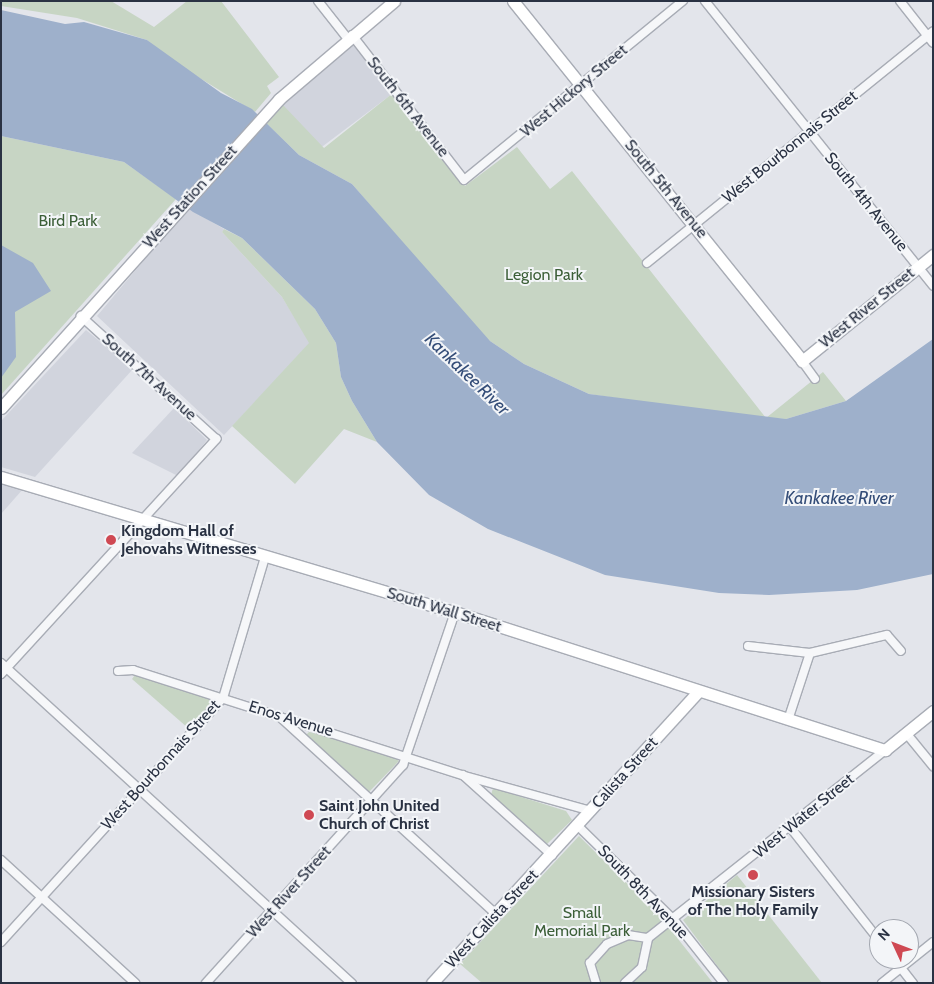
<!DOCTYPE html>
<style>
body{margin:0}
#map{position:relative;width:934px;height:984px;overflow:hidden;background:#e3e5eb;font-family:Cabin,sans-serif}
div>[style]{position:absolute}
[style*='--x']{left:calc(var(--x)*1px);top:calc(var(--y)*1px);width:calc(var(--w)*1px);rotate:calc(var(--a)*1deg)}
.built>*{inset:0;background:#d1d4dd;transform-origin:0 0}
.green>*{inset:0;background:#c7d5c4}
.water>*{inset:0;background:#9eb0cb}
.roads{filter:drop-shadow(1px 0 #a8acb5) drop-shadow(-1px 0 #a8acb5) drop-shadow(0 1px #a8acb5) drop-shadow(0 -1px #a8acb5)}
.street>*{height:8px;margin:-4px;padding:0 4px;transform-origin:4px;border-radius:4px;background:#f6f7f9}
.secondary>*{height:11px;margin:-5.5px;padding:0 5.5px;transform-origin:5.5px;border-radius:5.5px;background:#fff}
.dots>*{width:14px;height:14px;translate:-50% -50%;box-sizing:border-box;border:2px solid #f3f5f8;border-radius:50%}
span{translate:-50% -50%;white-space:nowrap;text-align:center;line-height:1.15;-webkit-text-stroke:4px #f3f5f8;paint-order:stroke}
.street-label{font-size:16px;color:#2a3243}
.park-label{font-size:16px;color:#3c5f38}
.poi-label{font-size:16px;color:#2a3243;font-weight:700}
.left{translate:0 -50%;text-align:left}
.water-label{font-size:18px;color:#344d78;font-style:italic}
.frame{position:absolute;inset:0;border:2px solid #2a3243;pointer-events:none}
.north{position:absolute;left:869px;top:919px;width:50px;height:50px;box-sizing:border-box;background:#f3f5f8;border:1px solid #a3a7b0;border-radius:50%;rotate:313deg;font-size:14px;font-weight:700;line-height:20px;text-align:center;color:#2a3243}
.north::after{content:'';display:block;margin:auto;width:18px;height:22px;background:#cf4953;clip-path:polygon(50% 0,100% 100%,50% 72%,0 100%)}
</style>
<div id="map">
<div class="built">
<i style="left:355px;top:43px;width:63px;height:95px;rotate:53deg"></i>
<i style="clip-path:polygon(188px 208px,224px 229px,222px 232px,282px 297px,310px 343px,224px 435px,97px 316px)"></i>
<i style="clip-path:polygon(86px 330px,133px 369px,35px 477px,1px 467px,1px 421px)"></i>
<i style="clip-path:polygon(174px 408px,207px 440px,178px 476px,132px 453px)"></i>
<i style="clip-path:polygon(1px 482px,23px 489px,1px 514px)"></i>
</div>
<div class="green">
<i style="clip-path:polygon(1px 1px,111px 1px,154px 27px,187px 1px,221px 1px,279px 77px,267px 86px,271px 93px,255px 112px,172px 61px,147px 40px,77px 18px,1px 6px)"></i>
<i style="clip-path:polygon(393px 93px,465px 186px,517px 147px,550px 189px,572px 171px,766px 418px,823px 372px,846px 401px,786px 419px,766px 418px,664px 405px,589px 394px,524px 364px,484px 337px,352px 184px,299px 155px,265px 122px,283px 105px,324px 148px)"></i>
<i style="clip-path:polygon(1px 136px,124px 162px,176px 199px,1px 395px)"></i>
<i style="clip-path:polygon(224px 229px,242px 238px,315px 309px,336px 343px,341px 377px,352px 401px,377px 442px,344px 429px,295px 484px,232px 426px,309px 343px,282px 297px,222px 232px)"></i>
<i style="clip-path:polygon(135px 675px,209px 699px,211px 704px,188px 728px,132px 679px)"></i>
<i style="clip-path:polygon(310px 731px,393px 756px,399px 761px,368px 793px,306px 735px)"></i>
<i style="clip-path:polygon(493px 788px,566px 811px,572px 820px,547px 844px,491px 795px)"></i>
<i style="clip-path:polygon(579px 836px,659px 915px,713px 983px,482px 983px,460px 964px)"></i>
<i style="clip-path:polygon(737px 875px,822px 983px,730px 983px,683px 920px)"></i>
</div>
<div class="water">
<i style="clip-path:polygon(1px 10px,65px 24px,84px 22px,147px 40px,221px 93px,252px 109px,299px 155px,352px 184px,490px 341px,524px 364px,589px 394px,786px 419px,846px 401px,933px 339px,933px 574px,857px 590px,769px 595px,719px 593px,605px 575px,488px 529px,429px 495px,377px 442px,352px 401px,341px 377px,336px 343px,315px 309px,242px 238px,193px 212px,124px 162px,1px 136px)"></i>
<i style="clip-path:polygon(1px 245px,33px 263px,51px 291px,15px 312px,16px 357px,1px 378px)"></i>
</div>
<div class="roads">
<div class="street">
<i style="--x:318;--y:1;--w:48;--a:51.7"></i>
<i style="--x:705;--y:1;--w:365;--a:51.3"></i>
<i style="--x:900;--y:1;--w:53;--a:51.8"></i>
<i style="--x:352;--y:35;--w:183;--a:52.3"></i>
<i style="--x:464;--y:180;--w:283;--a:-39.3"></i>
<i style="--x:647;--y:263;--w:368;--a:-39"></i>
<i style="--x:802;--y:361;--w:22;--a:54"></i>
<i style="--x:748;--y:646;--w:62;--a:6.4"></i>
<i style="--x:810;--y:653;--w:79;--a:-13.2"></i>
<i style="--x:887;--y:635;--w:21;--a:49"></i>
<i style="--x:1;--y:663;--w:475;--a:42.4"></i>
<i style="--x:118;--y:671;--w:15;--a:-4"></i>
<i style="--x:133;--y:670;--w:346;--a:17.7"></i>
<i style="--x:463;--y:775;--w:120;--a:42"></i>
<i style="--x:1;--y:674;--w:319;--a:-47.5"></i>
<i style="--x:216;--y:439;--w:183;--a:-137.7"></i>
<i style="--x:279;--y:716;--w:295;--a:42.4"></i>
<i style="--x:789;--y:717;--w:67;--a:-71.8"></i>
<i style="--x:906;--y:733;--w:43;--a:50.7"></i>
<i style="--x:465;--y:776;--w:131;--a:15.5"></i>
<i style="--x:578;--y:826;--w:134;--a:44.4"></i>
<i style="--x:674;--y:920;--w:80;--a:51.6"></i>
<i style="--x:790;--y:827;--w:144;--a:51.8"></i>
<i style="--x:1;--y:860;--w:182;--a:42.5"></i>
<i style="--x:648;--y:938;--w:303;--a:-38.4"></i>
<i style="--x:1;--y:942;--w:330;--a:-47.7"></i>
<i style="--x:223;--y:698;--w:147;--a:-73.4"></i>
<i style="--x:894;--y:959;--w:31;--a:52"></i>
<i style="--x:206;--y:983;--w:294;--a:-47.9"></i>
<i style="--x:403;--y:765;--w:162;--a:-71.2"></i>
<i style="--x:596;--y:983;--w:21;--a:-107"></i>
<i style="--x:590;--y:963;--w:25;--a:-48"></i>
<i style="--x:607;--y:944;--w:23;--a:-23"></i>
<i style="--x:628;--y:935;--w:20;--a:9"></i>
<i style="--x:625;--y:983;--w:23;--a:-43"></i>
<i style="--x:642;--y:967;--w:30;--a:-78"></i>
<i style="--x:882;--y:983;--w:65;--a:-38.8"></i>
</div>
<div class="secondary">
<i style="--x:513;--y:1;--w:462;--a:51.2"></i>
<i style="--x:802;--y:361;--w:169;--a:-39"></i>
<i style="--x:1;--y:408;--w:416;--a:-48"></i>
<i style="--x:279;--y:99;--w:151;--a:-40.4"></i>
<i style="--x:1;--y:477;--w:474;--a:16.6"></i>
<i style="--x:455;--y:612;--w:452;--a:17.8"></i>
<i style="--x:885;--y:750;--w:62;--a:-39.1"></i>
<i style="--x:432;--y:983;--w:394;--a:-47.6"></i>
</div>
</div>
<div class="dots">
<i style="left:111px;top:540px;background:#cf4953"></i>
<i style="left:309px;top:815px;background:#cf4953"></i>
<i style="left:753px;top:875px;background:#cf4953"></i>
</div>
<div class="street-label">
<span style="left:574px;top:91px;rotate:-40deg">West Hickory Street</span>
<span style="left:408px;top:107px;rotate:52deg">South 6th Avenue</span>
<span style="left:790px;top:147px;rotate:-39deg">West Bourbonnais Street</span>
<span style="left:666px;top:189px;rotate:51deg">South 5th Avenue</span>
<span style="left:190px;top:197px;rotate:-48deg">West Station Street</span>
<span style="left:866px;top:202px;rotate:51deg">South 4th Avenue</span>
<span style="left:867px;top:308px;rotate:-39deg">West River Street</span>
<span style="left:149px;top:377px;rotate:42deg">South 7th Avenue</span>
<span style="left:444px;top:610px;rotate:17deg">South Wall Street</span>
<span style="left:291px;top:719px;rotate:17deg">Enos Avenue</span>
<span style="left:161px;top:765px;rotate:-48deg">West Bourbonnais Street</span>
<span style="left:625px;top:773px;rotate:-48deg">Calista Street</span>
<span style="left:804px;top:816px;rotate:-39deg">West Water Street</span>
<span style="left:289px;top:892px;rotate:-48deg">West River Street</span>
<span style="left:643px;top:892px;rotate:46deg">South 8th Avenue</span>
<span style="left:492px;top:919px;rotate:-47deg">West Calista Street</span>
</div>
<div class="park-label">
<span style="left:68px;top:221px">Bird Park</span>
<span style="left:544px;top:275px">Legion Park</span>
<span style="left:582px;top:922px">Small<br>Memorial Park</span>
</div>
<div class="poi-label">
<span class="left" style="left:121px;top:540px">Kingdom Hall of<br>Jehovahs Witnesses</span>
<span class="left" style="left:319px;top:815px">Saint John United<br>Church of Christ</span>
<span style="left:753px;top:901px">Missionary Sisters<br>of The Holy Family</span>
</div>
<div class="water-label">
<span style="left:467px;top:374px;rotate:44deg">Kankakee River</span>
<span style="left:839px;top:498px">Kankakee River</span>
</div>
<div class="frame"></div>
<div class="north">N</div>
</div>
